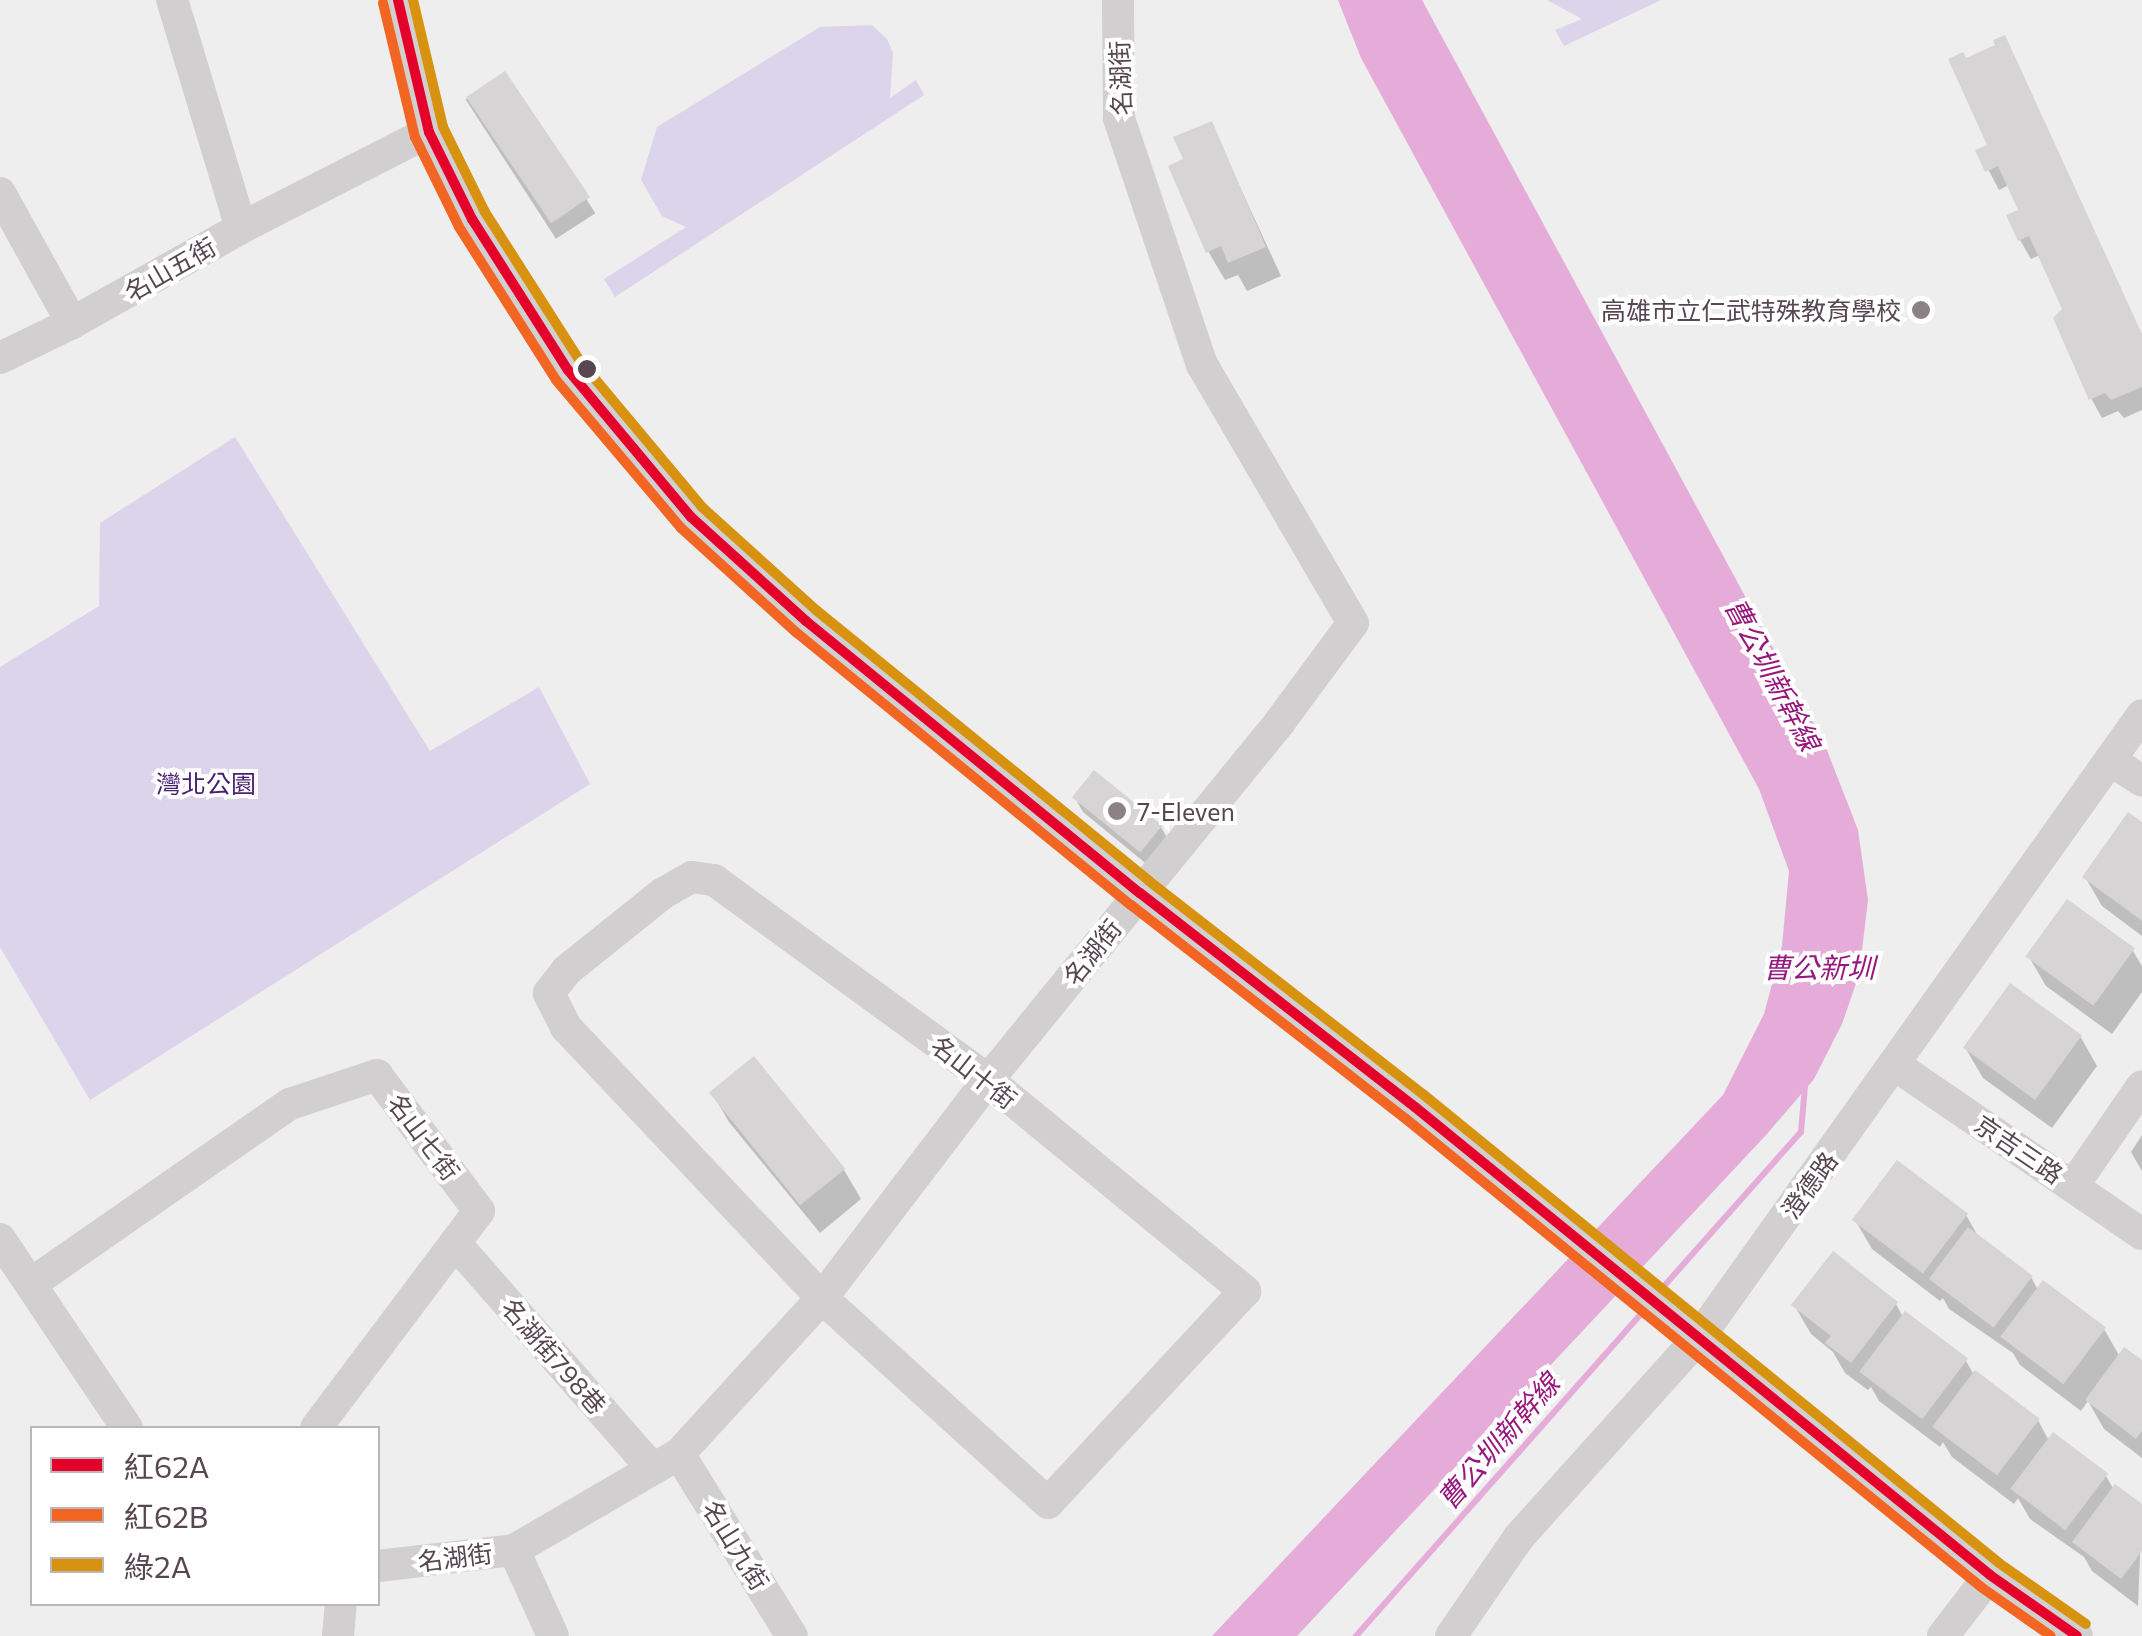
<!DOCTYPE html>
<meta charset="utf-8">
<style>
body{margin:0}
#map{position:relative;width:2142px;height:1636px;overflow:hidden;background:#edeeed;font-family:Commissioner,"Noto Sans TC",sans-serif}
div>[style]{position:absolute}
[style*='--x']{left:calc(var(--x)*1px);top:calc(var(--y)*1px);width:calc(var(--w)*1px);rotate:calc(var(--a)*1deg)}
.green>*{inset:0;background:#dcd4eb}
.water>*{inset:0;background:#e5acd9}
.shadow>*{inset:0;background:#0003;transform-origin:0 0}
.stream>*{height:6px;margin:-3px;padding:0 3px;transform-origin:3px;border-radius:3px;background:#e5acd9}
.building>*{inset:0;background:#d6d4d5;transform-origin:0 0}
.minor>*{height:32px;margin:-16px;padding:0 16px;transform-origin:16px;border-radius:16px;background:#d2cfd0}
.bus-1>*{height:10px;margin:-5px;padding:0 5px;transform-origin:5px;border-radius:5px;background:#e4002b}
.bus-2>*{height:10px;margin:-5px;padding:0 5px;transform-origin:5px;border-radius:5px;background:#f26522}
.bus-3>*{height:10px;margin:-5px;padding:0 5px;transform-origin:5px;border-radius:5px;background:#d79310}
.dots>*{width:28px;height:28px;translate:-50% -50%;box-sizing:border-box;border:5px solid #fff;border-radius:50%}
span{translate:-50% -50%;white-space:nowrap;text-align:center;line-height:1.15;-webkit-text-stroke:8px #fff;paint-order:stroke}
.street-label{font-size:25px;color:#584750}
.poi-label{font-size:25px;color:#584750}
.right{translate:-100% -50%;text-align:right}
.left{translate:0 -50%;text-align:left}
.park-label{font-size:25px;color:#481f71}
.water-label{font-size:28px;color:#98197d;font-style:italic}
.legend{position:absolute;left:30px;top:1426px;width:350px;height:180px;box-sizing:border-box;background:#fff;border:2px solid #bcb5b9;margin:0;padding:12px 18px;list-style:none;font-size:30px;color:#584750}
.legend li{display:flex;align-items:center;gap:20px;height:50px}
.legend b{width:50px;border:2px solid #bcb5b9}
</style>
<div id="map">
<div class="green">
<i style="clip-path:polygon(1547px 0,1661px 0,1564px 46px,1555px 30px,1582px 19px)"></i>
<i style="clip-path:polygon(872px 25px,887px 39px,893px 53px,890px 98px,916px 80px,924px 95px,615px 297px,604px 279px,686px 227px,662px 216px,641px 180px,657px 127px,820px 27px)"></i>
<i style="clip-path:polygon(235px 437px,430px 751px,539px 687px,590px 784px,90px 1100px,0 947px,0 667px,99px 606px,100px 523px)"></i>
</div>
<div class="water">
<i style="clip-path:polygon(1338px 0,1422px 0,1823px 740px,1858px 830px,1868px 900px,1859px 975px,1842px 1024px,1814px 1079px,1767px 1134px,1297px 1636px,1212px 1636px,1723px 1095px,1764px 1014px,1782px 946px,1789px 871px,1759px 789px,1361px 58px)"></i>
</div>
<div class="shadow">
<i style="left:505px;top:74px;width:166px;height:47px;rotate:57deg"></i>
<i style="clip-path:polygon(1211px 124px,1281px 276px,1247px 291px,1238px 275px,1225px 280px,1208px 251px,1186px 161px)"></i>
<i style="clip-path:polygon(1990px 146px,2142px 335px,2142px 410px,2124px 418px,2118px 411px,2102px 418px,2091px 398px,2065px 310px,2040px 255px,2031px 259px,2020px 240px,2021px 211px,2009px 185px,1999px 190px,1979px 152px)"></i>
<i style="clip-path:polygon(1075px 798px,1161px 827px,1169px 841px,1149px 866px,1083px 812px)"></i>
<i style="clip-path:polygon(2142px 825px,2142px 936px,2102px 906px,2085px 877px)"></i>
<i style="clip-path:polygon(2133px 951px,2142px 966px,2142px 992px,2112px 1034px,2046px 986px,2029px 957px)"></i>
<i style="clip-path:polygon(2080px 1036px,2097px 1066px,2052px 1128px,1983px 1078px,1966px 1049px)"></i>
<i style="clip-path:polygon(753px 1059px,844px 1170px,861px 1199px,820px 1233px,729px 1122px,712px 1093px)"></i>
<i style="clip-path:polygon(2142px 1135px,2142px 1171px,2131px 1152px)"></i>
<i style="clip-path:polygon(1966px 1215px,1979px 1238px,2031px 1277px,2038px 1290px,2104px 1329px,2120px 1357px,2142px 1363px,2142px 1458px,2104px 1429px,2088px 1401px,2081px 1411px,2020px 1365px,2013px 1353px,1949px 1309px,1943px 1298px,1940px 1301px,1872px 1249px,1855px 1220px)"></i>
<i style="clip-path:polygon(1896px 1304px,1903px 1317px,1966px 1361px,1974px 1375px,2038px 1420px,2049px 1441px,2106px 1476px,2114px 1490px,2142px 1507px,2138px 1606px,2092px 1571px,2084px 1557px,2030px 1519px,2018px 1498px,2014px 1504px,1952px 1457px,1943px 1442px,1940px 1447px,1879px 1401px,1871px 1387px,1868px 1390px,1845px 1373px,1833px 1352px,1811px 1334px,1794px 1305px)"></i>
</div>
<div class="stream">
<i style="--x:1657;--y:1294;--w:217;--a:-48.4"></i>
<i style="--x:1801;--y:1132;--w:46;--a:-85"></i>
<i style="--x:1356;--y:1636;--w:438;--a:-48.5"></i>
</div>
<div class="building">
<i style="clip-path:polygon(2005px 35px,2142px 334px,2142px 387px,2111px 400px,2105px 393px,2089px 400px,2053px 318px,2062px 309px,2029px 236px,2018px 241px,2006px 215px,2018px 210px,1998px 166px,1985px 172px,1975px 150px,1987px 145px,1948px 59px,1963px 52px,1966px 58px,1995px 45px,1993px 40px)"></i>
<i style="left:505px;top:71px;width:152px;height:47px;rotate:56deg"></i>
<i style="clip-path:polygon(1212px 121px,1266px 247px,1228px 263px,1221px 246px,1206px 253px,1168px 166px,1183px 159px,1173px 137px)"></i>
<i style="left:1094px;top:770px;width:88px;height:35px;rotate:39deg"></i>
<i style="clip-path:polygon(2128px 812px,2142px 822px,2142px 921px,2082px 877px)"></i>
<i style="left:2067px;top:899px;width:84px;height:71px;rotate:36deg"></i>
<i style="left:2010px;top:983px;width:89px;height:80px;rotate:36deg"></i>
<i style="left:754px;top:1056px;width:145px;height:58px;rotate:51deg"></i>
<i style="left:1897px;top:1160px;width:89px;height:75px;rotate:37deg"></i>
<i style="left:1968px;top:1227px;width:81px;height:65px;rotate:37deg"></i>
<i style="clip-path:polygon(1833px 1251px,1898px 1302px,1851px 1363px,1825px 1343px,1831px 1336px,1791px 1305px)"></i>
<i style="left:2043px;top:1280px;width:79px;height:71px;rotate:37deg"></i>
<i style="left:1905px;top:1311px;width:79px;height:76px;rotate:37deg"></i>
<i style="clip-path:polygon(2124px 1347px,2142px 1360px,2142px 1431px,2136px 1439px,2085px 1400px)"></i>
<i style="left:1975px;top:1370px;width:81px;height:71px;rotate:37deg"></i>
<i style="left:2053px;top:1432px;width:69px;height:71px;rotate:37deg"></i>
<i style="clip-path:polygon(2115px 1484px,2142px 1504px,2142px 1551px,2121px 1579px,2072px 1542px)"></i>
</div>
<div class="minor">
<i style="--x:398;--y:0;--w:136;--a:76.8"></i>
<i style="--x:429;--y:132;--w:97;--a:63.7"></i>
<i style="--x:472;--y:219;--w:179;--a:57.6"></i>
<i style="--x:568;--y:370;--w:192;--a:50.1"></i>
<i style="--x:691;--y:517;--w:155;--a:42.1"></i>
<i style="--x:806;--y:621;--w:431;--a:39.2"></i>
<i style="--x:1140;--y:893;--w:348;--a:37.9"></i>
<i style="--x:1415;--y:1107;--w:741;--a:39.14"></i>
<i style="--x:1990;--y:1575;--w:106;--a:35"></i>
<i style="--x:0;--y:193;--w:149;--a:61"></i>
<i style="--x:72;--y:323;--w:194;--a:-29.3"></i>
<i style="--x:241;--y:228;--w:238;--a:-106.8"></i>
<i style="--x:241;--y:228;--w:211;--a:-27.1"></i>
<i style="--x:0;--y:358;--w:80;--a:-25.9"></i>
<i style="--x:2110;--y:760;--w:38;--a:33"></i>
<i style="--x:692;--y:877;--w:22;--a:8"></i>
<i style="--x:714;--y:880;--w:339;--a:36.1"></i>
<i style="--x:988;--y:1080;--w:333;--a:39.4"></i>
<i style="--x:1245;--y:1291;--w:289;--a:132.9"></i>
<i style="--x:1048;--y:1503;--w:305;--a:-137.8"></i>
<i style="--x:822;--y:1298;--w:373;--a:-133.4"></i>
<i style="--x:566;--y:1027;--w:38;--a:-117"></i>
<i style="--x:549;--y:993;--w:29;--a:-52"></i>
<i style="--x:567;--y:970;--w:122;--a:-38.7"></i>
<i style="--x:662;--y:894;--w:34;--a:-30"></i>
<i style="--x:1895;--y:1065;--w:299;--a:34.4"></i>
<i style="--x:2073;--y:1186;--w:121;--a:-55.4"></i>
<i style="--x:0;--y:1239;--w:228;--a:56.1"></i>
<i style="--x:455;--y:1243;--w:300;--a:48.8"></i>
<i style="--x:32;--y:1283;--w:314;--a:-34.8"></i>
<i style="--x:290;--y:1104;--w:92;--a:-18.4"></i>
<i style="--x:377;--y:1075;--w:170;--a:53.1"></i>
<i style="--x:479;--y:1211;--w:271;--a:126.9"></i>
<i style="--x:679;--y:1454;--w:214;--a:58.2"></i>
<i style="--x:514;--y:1550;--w:94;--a:65.6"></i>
<i style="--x:378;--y:1566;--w:137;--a:-6.7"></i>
<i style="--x:514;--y:1550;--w:191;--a:-30.2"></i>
<i style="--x:679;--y:1454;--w:212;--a:-47.5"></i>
<i style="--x:822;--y:1298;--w:274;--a:-52.7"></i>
<i style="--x:988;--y:1080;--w:461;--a:-50.8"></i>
<i style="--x:1279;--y:723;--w:124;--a:-53.5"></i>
<i style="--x:1353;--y:623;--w:299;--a:-120.3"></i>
<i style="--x:1202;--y:365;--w:261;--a:-108.6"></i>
<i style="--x:1119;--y:118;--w:118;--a:-90.5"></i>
<i style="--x:338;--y:1636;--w:32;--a:-85"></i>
<i style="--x:1451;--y:1636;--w:120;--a:-55.5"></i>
<i style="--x:1519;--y:1537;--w:270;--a:-48"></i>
<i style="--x:1700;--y:1336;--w:762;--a:-54.56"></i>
<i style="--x:1943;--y:1636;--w:77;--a:-52.4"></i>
</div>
<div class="bus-1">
<i style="--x:398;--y:0;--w:136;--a:76.8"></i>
<i style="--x:429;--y:132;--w:97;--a:63.7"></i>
<i style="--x:472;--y:219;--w:179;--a:57.6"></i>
<i style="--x:568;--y:370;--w:192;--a:50.1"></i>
<i style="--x:691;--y:517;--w:155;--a:42.1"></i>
<i style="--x:806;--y:621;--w:431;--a:39.2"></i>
<i style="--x:1140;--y:893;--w:348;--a:37.9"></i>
<i style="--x:1415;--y:1107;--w:741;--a:39.14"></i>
<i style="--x:1990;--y:1575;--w:106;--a:35"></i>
</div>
<div class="bus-2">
<i style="--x:383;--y:3;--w:138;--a:76.6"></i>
<i style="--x:415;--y:137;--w:100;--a:63.9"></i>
<i style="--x:459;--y:227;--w:181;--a:57.6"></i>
<i style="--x:556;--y:380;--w:194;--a:49.8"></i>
<i style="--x:681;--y:528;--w:156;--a:42.2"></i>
<i style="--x:797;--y:633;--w:431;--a:39.2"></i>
<i style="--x:1131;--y:905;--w:348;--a:37.9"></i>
<i style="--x:1406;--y:1119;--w:741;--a:39.14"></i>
<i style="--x:1981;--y:1587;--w:85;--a:35"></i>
</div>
<div class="bus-3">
<i style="--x:413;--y:0;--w:130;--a:76.7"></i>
<i style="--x:443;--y:127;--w:95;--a:63.7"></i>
<i style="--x:485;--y:212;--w:177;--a:57.5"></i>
<i style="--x:580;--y:361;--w:190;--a:50.1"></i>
<i style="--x:702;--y:507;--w:154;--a:42.1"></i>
<i style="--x:816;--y:610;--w:429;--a:39.1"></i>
<i style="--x:1149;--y:881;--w:348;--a:37.9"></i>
<i style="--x:1424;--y:1095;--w:741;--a:39.14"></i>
<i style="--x:1999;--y:1563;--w:106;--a:35"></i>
</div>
<div class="dots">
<i style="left:1921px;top:310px;background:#8c8187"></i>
<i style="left:587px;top:369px;background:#584750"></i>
<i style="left:1117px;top:811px;background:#8c8187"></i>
</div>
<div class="street-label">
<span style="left:1120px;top:78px;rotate:-92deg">名湖街</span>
<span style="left:170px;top:269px;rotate:-30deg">名山五街</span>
<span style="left:1092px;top:952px;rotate:-51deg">名湖街</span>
<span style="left:974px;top:1072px;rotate:38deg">名山十街</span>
<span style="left:424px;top:1137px;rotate:53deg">名山七街</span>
<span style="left:2019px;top:1149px;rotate:34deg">京吉三路</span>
<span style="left:1809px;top:1185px;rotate:-54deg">澄德路</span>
<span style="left:554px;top:1356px;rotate:49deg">名湖街798巷</span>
<span style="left:736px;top:1545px;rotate:58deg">名山九街</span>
<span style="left:455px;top:1557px;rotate:-7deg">名湖街</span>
</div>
<div class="poi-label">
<span class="right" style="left:1901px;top:310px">高雄市立仁武特殊教育學校</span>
<span class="left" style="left:1137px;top:811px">7-Eleven</span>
</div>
<div class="park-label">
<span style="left:206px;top:783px">灣北公園</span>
</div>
<div class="water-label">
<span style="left:1773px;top:674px;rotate:62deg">曹公圳新幹線</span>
<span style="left:1819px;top:967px">曹公新圳</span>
<span style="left:1498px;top:1441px;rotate:-49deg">曹公圳新幹線</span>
</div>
<ul class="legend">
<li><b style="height:12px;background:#e4002b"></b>紅62A</li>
<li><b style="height:12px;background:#f26522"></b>紅62B</li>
<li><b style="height:12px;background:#d79310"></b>綠2A</li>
</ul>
</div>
